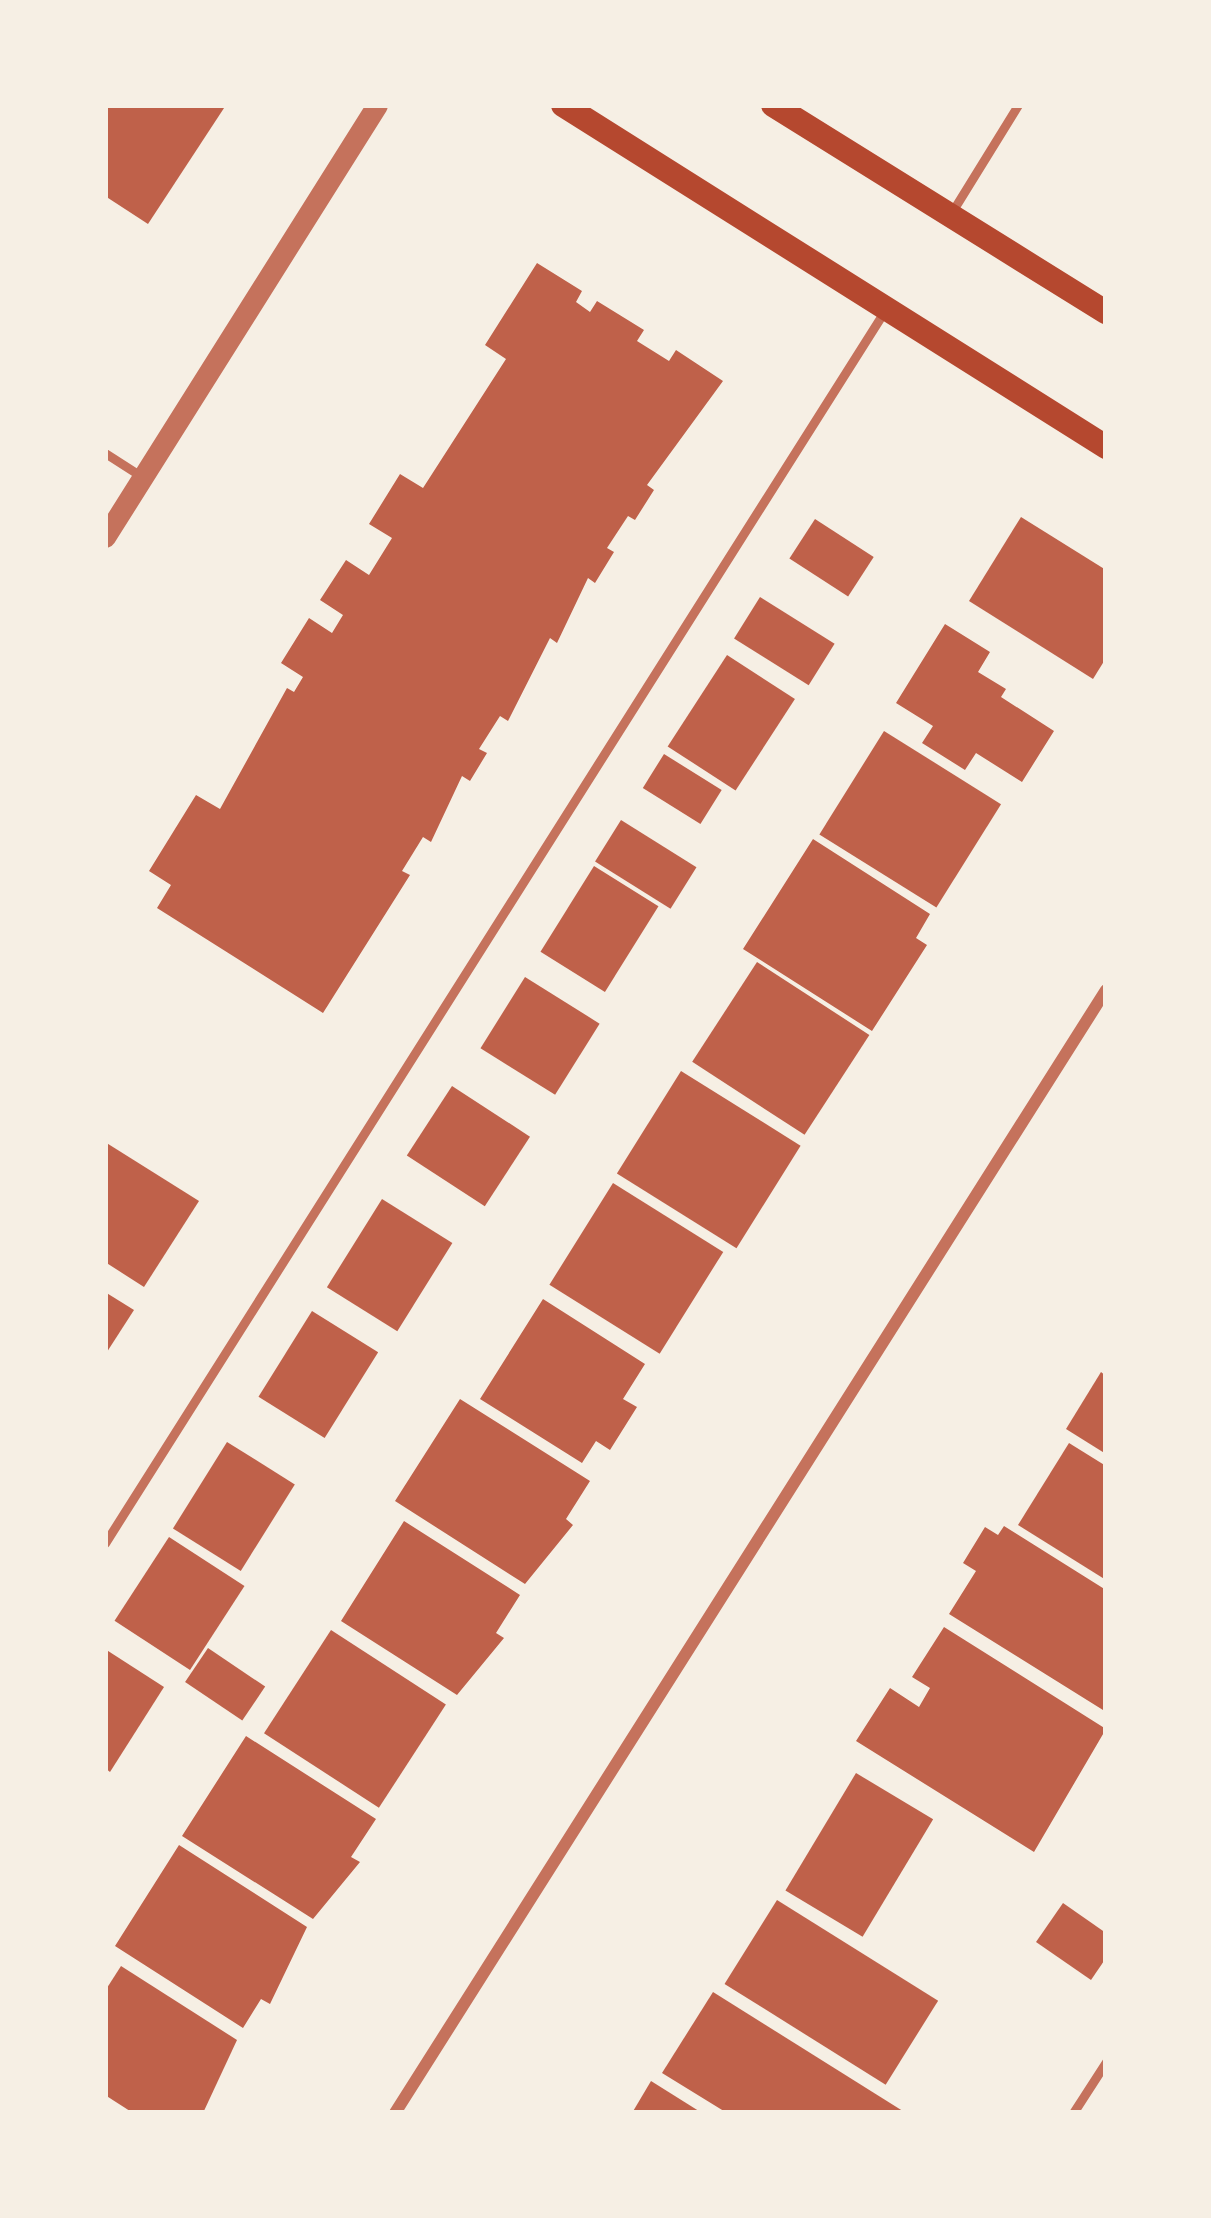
<!DOCTYPE html>
<style>
body{margin:0}
#map{position:relative;width:1211px;height:2218px;overflow:hidden;background:#f6efe4;font-family:Roboto,sans-serif}
div>[style]{position:absolute}
[style*='--x']{left:calc(var(--x)*1px);top:calc(var(--y)*1px);width:calc(var(--w)*1px);rotate:calc(var(--a)*1deg)}
.building>*{inset:0;background:#bf614a;transform-origin:0 0}
.service>*{height:9px;margin:-4.5px;padding:0 4.5px;transform-origin:4.5px;border-radius:4.5px;background:#c5725c}
.minor>*{height:12px;margin:-6px;padding:0 6px;transform-origin:6px;border-radius:6px;background:#c5725c}
.tertiary>*{height:21px;margin:-10.5px;padding:0 10.5px;transform-origin:10.5px;border-radius:10.5px;background:#c5725c}
.secondary>*{height:24px;margin:-12px;padding:0 12px;transform-origin:12px;border-radius:12px;background:#b5482f}
span{translate:-50% -50%;white-space:nowrap;text-align:center;line-height:1.15;-webkit-text-stroke:10px #f6efe4;paint-order:stroke}
.frame{position:absolute;inset:0;border:108px solid #f6efe4;pointer-events:none}
</style>
<div id="map">
<div class="building">
<i style="clip-path:polygon(105px 105px,226px 105px,148px 224px,105px 196px)"></i>
<i style="clip-path:polygon(537px 263px,582px 291px,576px 302px,590px 312px,597px 301px,644px 330px,637px 341px,669px 361px,676px 350px,723px 381px,647px 485px,654px 490px,635px 520px,628px 516px,607px 548px,614px 552px,595px 583px,588px 578px,557px 643px,550px 638px,508px 721px,500px 716px,479px 749px,487px 753px,470px 781px,462px 776px,431px 842px,423px 837px,402px 871px,410px 875px,323px 1013px,157px 908px,171px 885px,149px 871px,196px 795px,220px 809px,287px 688px,294px 692px,303px 677px,281px 663px,309px 618px,332px 633px,343px 615px,320px 600px,346px 560px,369px 575px,392px 538px,369px 524px,400px 474px,423px 488px,506px 359px,485px 345px)"></i>
<i style="clip-path:polygon(1021px 517px,1106px 570px,1106px 658px,1093px 679px,969px 601px)"></i>
<i style="left:815px;top:519px;width:70px;height:47px;rotate:33deg"></i>
<i style="left:760px;top:597px;width:88px;height:49px;rotate:32deg"></i>
<i style="clip-path:polygon(945px 624px,990px 652px,978px 672px,1006px 689px,1001px 697px,1054px 731px,1022px 782px,976px 753px,965px 770px,922px 743px,933px 726px,896px 703px)"></i>
<i style="left:727px;top:655px;width:81px;height:109px;rotate:33deg"></i>
<i style="left:884px;top:731px;width:138px;height:122px;rotate:32deg"></i>
<i style="left:664px;top:754px;width:68px;height:40px;rotate:32deg"></i>
<i style="left:621px;top:820px;width:89px;height:49px;rotate:32deg"></i>
<i style="clip-path:polygon(813px 839px,930px 914px,916px 938px,927px 945px,872px 1031px,743px 949px)"></i>
<i style="left:594px;top:866px;width:76px;height:101px;rotate:32deg"></i>
<i style="left:757px;top:962px;width:134px;height:119px;rotate:33deg"></i>
<i style="left:525px;top:977px;width:88px;height:84px;rotate:32deg"></i>
<i style="left:681px;top:1071px;width:141px;height:121px;rotate:32deg"></i>
<i style="left:452px;top:1086px;width:93px;height:83px;rotate:33deg"></i>
<i style="clip-path:polygon(105px 1142px,199px 1201px,144px 1287px,105px 1262px)"></i>
<i style="left:613px;top:1183px;width:130px;height:120px;rotate:32deg"></i>
<i style="left:382px;top:1199px;width:83px;height:104px;rotate:32deg"></i>
<i style="clip-path:polygon(105px 1292px,134px 1310px,105px 1355px)"></i>
<i style="clip-path:polygon(543px 1299px,645px 1364px,623px 1399px,637px 1407px,610px 1450px,596px 1441px,582px 1463px,480px 1399px)"></i>
<i style="left:312px;top:1311px;width:78px;height:101px;rotate:32deg"></i>
<i style="clip-path:polygon(1101px 1372px,1106px 1376px,1106px 1454px,1066px 1429px)"></i>
<i style="clip-path:polygon(460px 1399px,590px 1481px,566px 1519px,573px 1525px,525px 1584px,395px 1501px)"></i>
<i style="left:227px;top:1442px;width:80px;height:102px;rotate:32deg"></i>
<i style="clip-path:polygon(1069px 1443px,1106px 1466px,1106px 1580px,1018px 1525px)"></i>
<i style="clip-path:polygon(404px 1521px,520px 1595px,496px 1633px,504px 1638px,457px 1695px,341px 1621px)"></i>
<i style="clip-path:polygon(1004px 1526px,1106px 1590px,1103px 1710px,949px 1614px,976px 1571px,963px 1563px,985px 1527px,998px 1535px)"></i>
<i style="left:169px;top:1537px;width:90px;height:100px;rotate:33deg"></i>
<i style="clip-path:polygon(944px 1627px,1106px 1729px,1034px 1852px,856px 1741px,890px 1688px,919px 1707px,930px 1688px,912px 1677px)"></i>
<i style="left:331px;top:1630px;width:137px;height:123px;rotate:33deg"></i>
<i style="left:208px;top:1648px;width:69px;height:41px;rotate:34deg"></i>
<i style="clip-path:polygon(105px 1649px,164px 1687px,110px 1772px,105px 1768px)"></i>
<i style="clip-path:polygon(246px 1736px,376px 1819px,351px 1857px,360px 1862px,313px 1919px,182px 1836px)"></i>
<i style="left:856px;top:1773px;width:90px;height:137px;rotate:31deg"></i>
<i style="clip-path:polygon(179px 1845px,307px 1927px,270px 2004px,261px 1999px,243px 2028px,115px 1946px)"></i>
<i style="left:777px;top:1900px;width:190px;height:99px;rotate:32deg"></i>
<i style="clip-path:polygon(1063px 1903px,1106px 1933px,1106px 1958px,1091px 1980px,1036px 1942px)"></i>
<i style="clip-path:polygon(121px 1966px,237px 2040px,203px 2113px,133px 2113px,105px 2095px,105px 1991px)"></i>
<i style="clip-path:polygon(713px 1992px,906px 2113px,727px 2113px,662px 2073px)"></i>
<i style="clip-path:polygon(651px 2081px,702px 2113px,632px 2113px)"></i>
</div>
<div class="service">
<i style="--x:950;--y:215;--w:129;--a:-58.3"></i>
<i style="--x:105;--y:453;--w:43;--a:32.6"></i>
<i style="--x:105;--y:1543;--w:1459;--a:-57.68"></i>
<i style="--x:1073;--y:2113;--w:61;--a:-57.1"></i>
</div>
<div class="minor">
<i style="--x:395;--y:2113;--w:1329;--a:-57.66"></i>
</div>
<div class="tertiary">
<i style="--x:105;--y:537;--w:510;--a:-57.8"></i>
</div>
<div class="secondary">
<i style="--x:563;--y:105;--w:642;--a:32.2"></i>
<i style="--x:773;--y:105;--w:392;--a:31.9"></i>
</div>
<div class="frame"></div>
</div>
